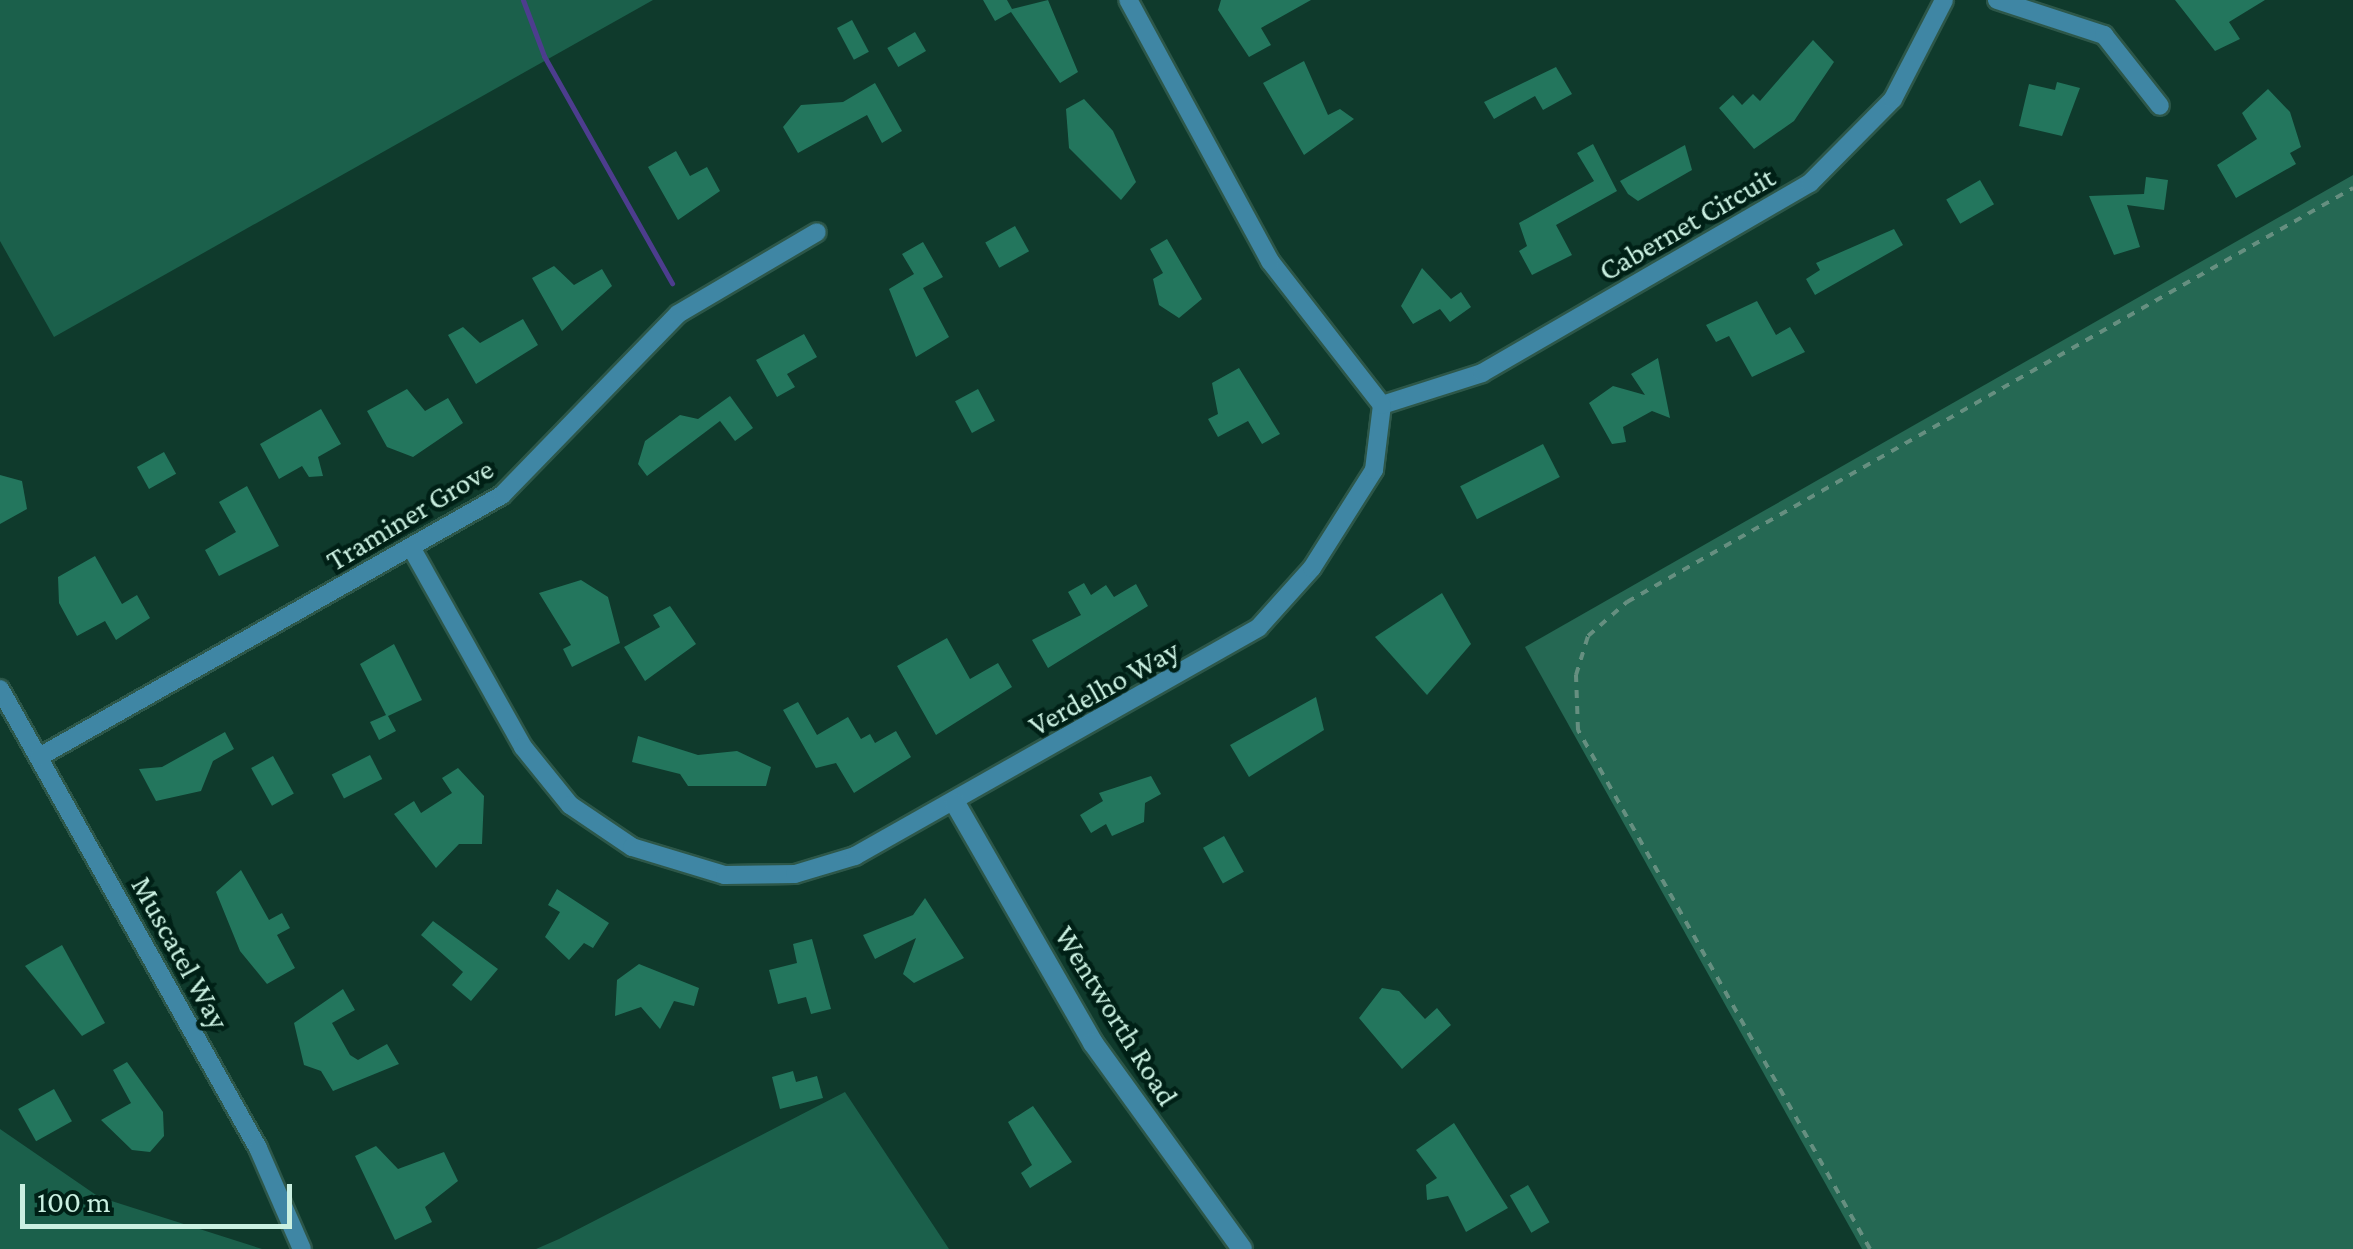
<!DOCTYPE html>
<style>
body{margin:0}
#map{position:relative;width:2353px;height:1249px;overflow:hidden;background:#0f3a2c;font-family:"Crimson Pro",serif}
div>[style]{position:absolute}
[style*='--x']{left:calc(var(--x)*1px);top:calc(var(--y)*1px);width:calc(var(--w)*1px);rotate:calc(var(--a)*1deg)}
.green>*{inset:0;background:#1b604b}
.forest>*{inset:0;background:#256853}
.stream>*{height:5px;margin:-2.5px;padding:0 2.5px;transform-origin:2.5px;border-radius:2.5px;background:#4d3d8e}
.building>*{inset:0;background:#23765d;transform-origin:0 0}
.path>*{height:4px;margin-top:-2px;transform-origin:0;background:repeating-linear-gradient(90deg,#668f80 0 8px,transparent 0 16px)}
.roads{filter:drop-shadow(2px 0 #2d5749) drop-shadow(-2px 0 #2d5749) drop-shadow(0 2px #2d5749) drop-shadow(0 -2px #2d5749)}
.minor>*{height:18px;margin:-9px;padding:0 9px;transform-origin:9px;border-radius:9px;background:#3f86a4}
.tertiary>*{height:20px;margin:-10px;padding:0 10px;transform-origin:10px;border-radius:10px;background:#3f86a4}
span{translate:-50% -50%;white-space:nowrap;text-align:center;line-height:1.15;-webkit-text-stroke:9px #002016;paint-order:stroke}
.street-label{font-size:30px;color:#caf0e1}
.scale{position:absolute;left:20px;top:1184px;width:272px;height:45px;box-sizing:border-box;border:5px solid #caf0e1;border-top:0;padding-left:12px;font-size:30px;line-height:35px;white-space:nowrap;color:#caf0e1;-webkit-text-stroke:8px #002016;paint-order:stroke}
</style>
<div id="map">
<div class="green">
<i style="clip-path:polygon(0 0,653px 0,54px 337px,0 241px)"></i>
<i style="clip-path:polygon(845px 1092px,949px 1249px,536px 1249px,559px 1239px)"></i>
<i style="clip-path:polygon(0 1129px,99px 1197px,262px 1249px,0 1249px)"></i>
</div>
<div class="forest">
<i style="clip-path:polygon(2353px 175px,2353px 1249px,1862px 1249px,1525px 647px)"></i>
</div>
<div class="stream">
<i style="--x:523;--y:0;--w:60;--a:69.4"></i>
<i style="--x:544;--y:56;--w:261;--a:60.6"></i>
</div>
<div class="building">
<i style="clip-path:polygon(983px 0,1007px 0,1012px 9px,1048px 0,1078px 72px,1060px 83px,1011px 12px,995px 21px)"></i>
<i style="clip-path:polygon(1221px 0,1311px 0,1261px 28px,1271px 45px,1249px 57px,1218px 10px)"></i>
<i style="clip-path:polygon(2175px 0,2265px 0,2229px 22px,2240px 39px,2215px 51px)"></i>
<i style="left:852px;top:20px;width:36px;height:17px;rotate:62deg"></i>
<i style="left:915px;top:32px;width:22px;height:32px;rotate:60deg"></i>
<i style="clip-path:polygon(1813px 40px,1834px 62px,1794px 121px,1754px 149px,1719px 108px,1733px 95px,1742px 105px,1753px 94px,1760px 101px)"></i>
<i style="clip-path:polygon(1304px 61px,1328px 115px,1340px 109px,1354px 119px,1304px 155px,1263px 83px)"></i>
<i style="clip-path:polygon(1556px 67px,1572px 94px,1543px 110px,1535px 96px,1494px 119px,1484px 102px)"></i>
<i style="clip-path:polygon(2057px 82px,2080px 88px,2062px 136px,2019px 126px,2029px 84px,2055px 90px)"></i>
<i style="clip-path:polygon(875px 83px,902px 131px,882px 143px,867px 115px,798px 153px,783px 127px,801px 105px,843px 102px)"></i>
<i style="clip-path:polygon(2268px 89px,2290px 112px,2301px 147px,2290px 153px,2296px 164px,2236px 198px,2217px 165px,2257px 139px,2242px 113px)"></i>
<i style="clip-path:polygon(1084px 99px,1113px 131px,1136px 182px,1121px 200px,1069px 148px,1066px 109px)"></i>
<i style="clip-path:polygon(1593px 144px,1617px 191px,1556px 225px,1572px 255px,1532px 275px,1519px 251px,1527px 246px,1519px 223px,1594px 181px,1577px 153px)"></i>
<i style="clip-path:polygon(1685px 145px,1692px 170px,1638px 201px,1628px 194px,1620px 181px)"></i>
<i style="clip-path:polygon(676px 151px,690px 176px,707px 167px,720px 191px,678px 220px,648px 167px)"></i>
<i style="clip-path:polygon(2146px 177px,2168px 180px,2164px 210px,2127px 205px,2140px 247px,2114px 255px,2089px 196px,2144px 194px)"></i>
<i style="left:1980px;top:180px;width:28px;height:39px;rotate:60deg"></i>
<i style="left:1015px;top:226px;width:29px;height:34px;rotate:61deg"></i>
<i style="clip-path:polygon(1894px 229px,1903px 245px,1815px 295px,1806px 279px,1820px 270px,1816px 263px)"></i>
<i style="clip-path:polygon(1167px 239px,1202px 299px,1179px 318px,1159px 305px,1153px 279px,1163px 273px,1150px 249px)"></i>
<i style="clip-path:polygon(923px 242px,943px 277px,923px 288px,949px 337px,916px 357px,889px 289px,914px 274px,902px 254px)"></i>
<i style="clip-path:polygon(554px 266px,574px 285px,602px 269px,612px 286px,562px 331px,532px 278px)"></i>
<i style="clip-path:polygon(1422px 268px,1451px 299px,1461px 292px,1471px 307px,1450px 322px,1440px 309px,1413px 324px,1401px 306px)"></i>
<i style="clip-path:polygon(1757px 301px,1776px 335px,1790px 327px,1805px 352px,1752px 377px,1729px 336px,1716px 342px,1706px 325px)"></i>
<i style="clip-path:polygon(523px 319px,538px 345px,476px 384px,448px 335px,463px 327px,480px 343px)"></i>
<i style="clip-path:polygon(804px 334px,817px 357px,787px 374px,795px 387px,777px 397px,756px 360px)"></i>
<i style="clip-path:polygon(1658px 358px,1670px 418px,1652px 411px,1623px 427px,1626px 442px,1612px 444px,1589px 403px,1613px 386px,1645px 395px,1631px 374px)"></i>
<i style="clip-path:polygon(1239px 368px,1280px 434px,1262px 444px,1248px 421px,1218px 437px,1208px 419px,1218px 414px,1212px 383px)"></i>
<i style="clip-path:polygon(407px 389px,425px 411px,448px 398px,463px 423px,413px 457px,387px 447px,367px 411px)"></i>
<i style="left:978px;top:389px;width:36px;height:26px;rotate:62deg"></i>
<i style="clip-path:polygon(730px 396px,753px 428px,735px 441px,720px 421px,647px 476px,638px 464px,645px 441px,680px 415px,698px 419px)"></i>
<i style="clip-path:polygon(321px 409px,341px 444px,318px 457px,323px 476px,309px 477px,302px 466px,279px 479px,260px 444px)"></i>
<i style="left:1543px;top:444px;width:37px;height:93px;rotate:63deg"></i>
<i style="left:164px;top:452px;width:25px;height:31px;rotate:61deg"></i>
<i style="clip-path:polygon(0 475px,22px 481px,27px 509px,0 524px)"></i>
<i style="clip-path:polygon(247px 486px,279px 546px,219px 576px,205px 550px,236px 532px,219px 502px)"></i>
<i style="clip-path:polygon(95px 556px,122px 604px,137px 595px,150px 618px,116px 640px,105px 621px,77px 636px,59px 603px,58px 577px)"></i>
<i style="clip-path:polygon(581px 580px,608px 597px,620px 643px,572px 667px,563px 649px,571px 645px,539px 593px)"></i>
<i style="clip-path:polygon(1084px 583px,1091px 595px,1106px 585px,1114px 597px,1136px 584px,1148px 606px,1048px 668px,1032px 640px,1081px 615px,1068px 592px)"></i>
<i style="clip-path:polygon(1442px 593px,1471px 644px,1427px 695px,1375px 637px)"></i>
<i style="clip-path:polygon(670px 606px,696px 644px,645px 681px,624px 647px,660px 627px,653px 615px)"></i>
<i style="clip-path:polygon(947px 638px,970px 679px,998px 663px,1012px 687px,936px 735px,897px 666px)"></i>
<i style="clip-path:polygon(394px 644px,422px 700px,388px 716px,396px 731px,379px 740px,370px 722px,386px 715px,360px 664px)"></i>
<i style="clip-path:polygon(1316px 697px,1324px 730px,1249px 777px,1230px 745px)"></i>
<i style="clip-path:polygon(798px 702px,817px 735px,848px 717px,861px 739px,870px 734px,875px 743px,896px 731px,911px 757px,854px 793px,836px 763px,816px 768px,783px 710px)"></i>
<i style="clip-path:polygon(225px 732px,234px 749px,213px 761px,201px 791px,156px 801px,139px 769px,162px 767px)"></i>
<i style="clip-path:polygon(638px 736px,698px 755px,737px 751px,771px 767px,766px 786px,688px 786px,680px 774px,632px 762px)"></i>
<i style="left:370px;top:755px;width:27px;height:43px;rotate:63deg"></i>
<i style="left:273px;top:756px;width:43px;height:25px;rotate:61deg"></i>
<i style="clip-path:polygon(458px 768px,484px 796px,482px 844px,459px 844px,436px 868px,394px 814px,414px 801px,421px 813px,452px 793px,442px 778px)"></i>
<i style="clip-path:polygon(1151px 776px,1161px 794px,1145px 803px,1144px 822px,1112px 836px,1106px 824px,1091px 833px,1080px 815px,1103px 801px,1099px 793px)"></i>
<i style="left:1224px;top:836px;width:41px;height:24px;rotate:61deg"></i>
<i style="clip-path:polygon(241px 870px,269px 920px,282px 913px,290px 928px,277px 935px,295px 968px,267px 984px,240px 951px,216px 892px)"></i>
<i style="clip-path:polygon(557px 889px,609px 923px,593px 948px,584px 943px,569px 960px,545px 937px,560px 912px,548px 905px)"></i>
<i style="clip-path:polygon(925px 898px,964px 958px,914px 983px,903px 974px,916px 938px,875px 959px,863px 935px,913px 915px)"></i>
<i style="clip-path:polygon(433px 921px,498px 969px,471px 1001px,452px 985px,463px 972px,421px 935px)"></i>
<i style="clip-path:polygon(812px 939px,831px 1009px,811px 1014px,806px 997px,778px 1004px,769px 970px,797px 963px,793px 944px)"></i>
<i style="clip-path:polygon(62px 945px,105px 1023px,82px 1036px,25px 966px)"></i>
<i style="clip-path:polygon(639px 964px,699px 988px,694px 1006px,674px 1001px,660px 1029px,641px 1007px,615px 1016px,617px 980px)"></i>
<i style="clip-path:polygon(1382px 988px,1399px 991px,1425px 1019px,1437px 1008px,1451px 1025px,1402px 1069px,1359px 1018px)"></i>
<i style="clip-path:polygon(343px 989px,355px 1010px,332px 1023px,350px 1055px,358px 1060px,387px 1044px,399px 1064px,333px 1091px,321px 1071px,304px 1065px,294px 1023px)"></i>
<i style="clip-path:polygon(127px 1062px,163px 1112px,164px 1136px,150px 1152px,132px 1150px,101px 1120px,131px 1103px,113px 1070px)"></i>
<i style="clip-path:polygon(793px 1071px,796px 1082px,817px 1076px,823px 1098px,780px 1109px,772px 1077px)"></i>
<i style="left:54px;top:1089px;width:37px;height:41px;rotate:61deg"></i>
<i style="clip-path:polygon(1033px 1106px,1072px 1162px,1030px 1188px,1021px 1173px,1032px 1165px,1008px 1122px)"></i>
<i style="clip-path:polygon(1454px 1123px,1508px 1208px,1466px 1232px,1448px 1196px,1427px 1200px,1426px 1185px,1437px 1178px,1416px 1150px)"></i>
<i style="clip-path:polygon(376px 1146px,398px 1169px,444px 1152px,458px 1181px,425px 1207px,432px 1222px,395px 1240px,355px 1156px)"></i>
<i style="left:1528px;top:1185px;width:43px;height:21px;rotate:60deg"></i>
</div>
<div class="path">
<i style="--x:1870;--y:1249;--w:596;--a:-119.36"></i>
<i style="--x:1578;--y:730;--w:55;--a:-92.1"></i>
<i style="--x:1576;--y:675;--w:41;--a:-72.9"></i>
<i style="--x:1588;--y:636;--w:52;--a:-41.1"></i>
<i style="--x:1627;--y:602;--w:836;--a:-29.69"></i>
</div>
<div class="roads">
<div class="minor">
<i style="--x:1997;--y:0;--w:113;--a:18.1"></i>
<i style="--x:2104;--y:35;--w:90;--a:51.7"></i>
<i style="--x:1382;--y:405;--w:105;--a:-17.7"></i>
<i style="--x:1482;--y:373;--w:379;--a:-30.1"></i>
<i style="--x:1810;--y:183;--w:118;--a:-45.3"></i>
<i style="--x:1893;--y:99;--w:111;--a:-62.7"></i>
<i style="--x:412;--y:549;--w:227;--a:60.7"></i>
<i style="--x:523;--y:747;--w:75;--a:51"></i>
<i style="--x:570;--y:805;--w:75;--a:34.1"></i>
<i style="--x:632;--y:847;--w:97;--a:16.8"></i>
<i style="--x:725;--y:875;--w:70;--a:-0.8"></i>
<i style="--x:795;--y:874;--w:63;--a:-16.7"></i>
<i style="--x:855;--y:856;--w:464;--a:-29.5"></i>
<i style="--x:1259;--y:627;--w:79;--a:-48.1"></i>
<i style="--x:1312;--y:568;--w:116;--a:-57.7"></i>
<i style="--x:1374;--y:470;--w:65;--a:-83"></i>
<i style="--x:1382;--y:405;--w:182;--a:-127.9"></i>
<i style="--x:1270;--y:261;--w:297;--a:-118.5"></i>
<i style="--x:0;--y:689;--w:527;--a:60.66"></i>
<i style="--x:258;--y:1148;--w:110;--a:66.5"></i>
<i style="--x:39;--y:757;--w:532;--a:-29.5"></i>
<i style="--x:502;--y:495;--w:252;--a:-45.8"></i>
<i style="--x:678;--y:314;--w:161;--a:-30.5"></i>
</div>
<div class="tertiary">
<i style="--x:955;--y:803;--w:277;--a:60.1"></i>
<i style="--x:1093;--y:1043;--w:254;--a:54.1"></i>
</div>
</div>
<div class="street-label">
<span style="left:1687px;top:224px;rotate:-30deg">Cabernet Circuit</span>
<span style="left:410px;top:515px;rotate:-31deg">Traminer Grove</span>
<span style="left:1104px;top:688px;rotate:-29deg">Verdelho Way</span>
<span style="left:180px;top:953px;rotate:61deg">Muscatel Way</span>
<span style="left:1116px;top:1016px;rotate:58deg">Wentworth Road</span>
</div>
<div class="scale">100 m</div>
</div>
